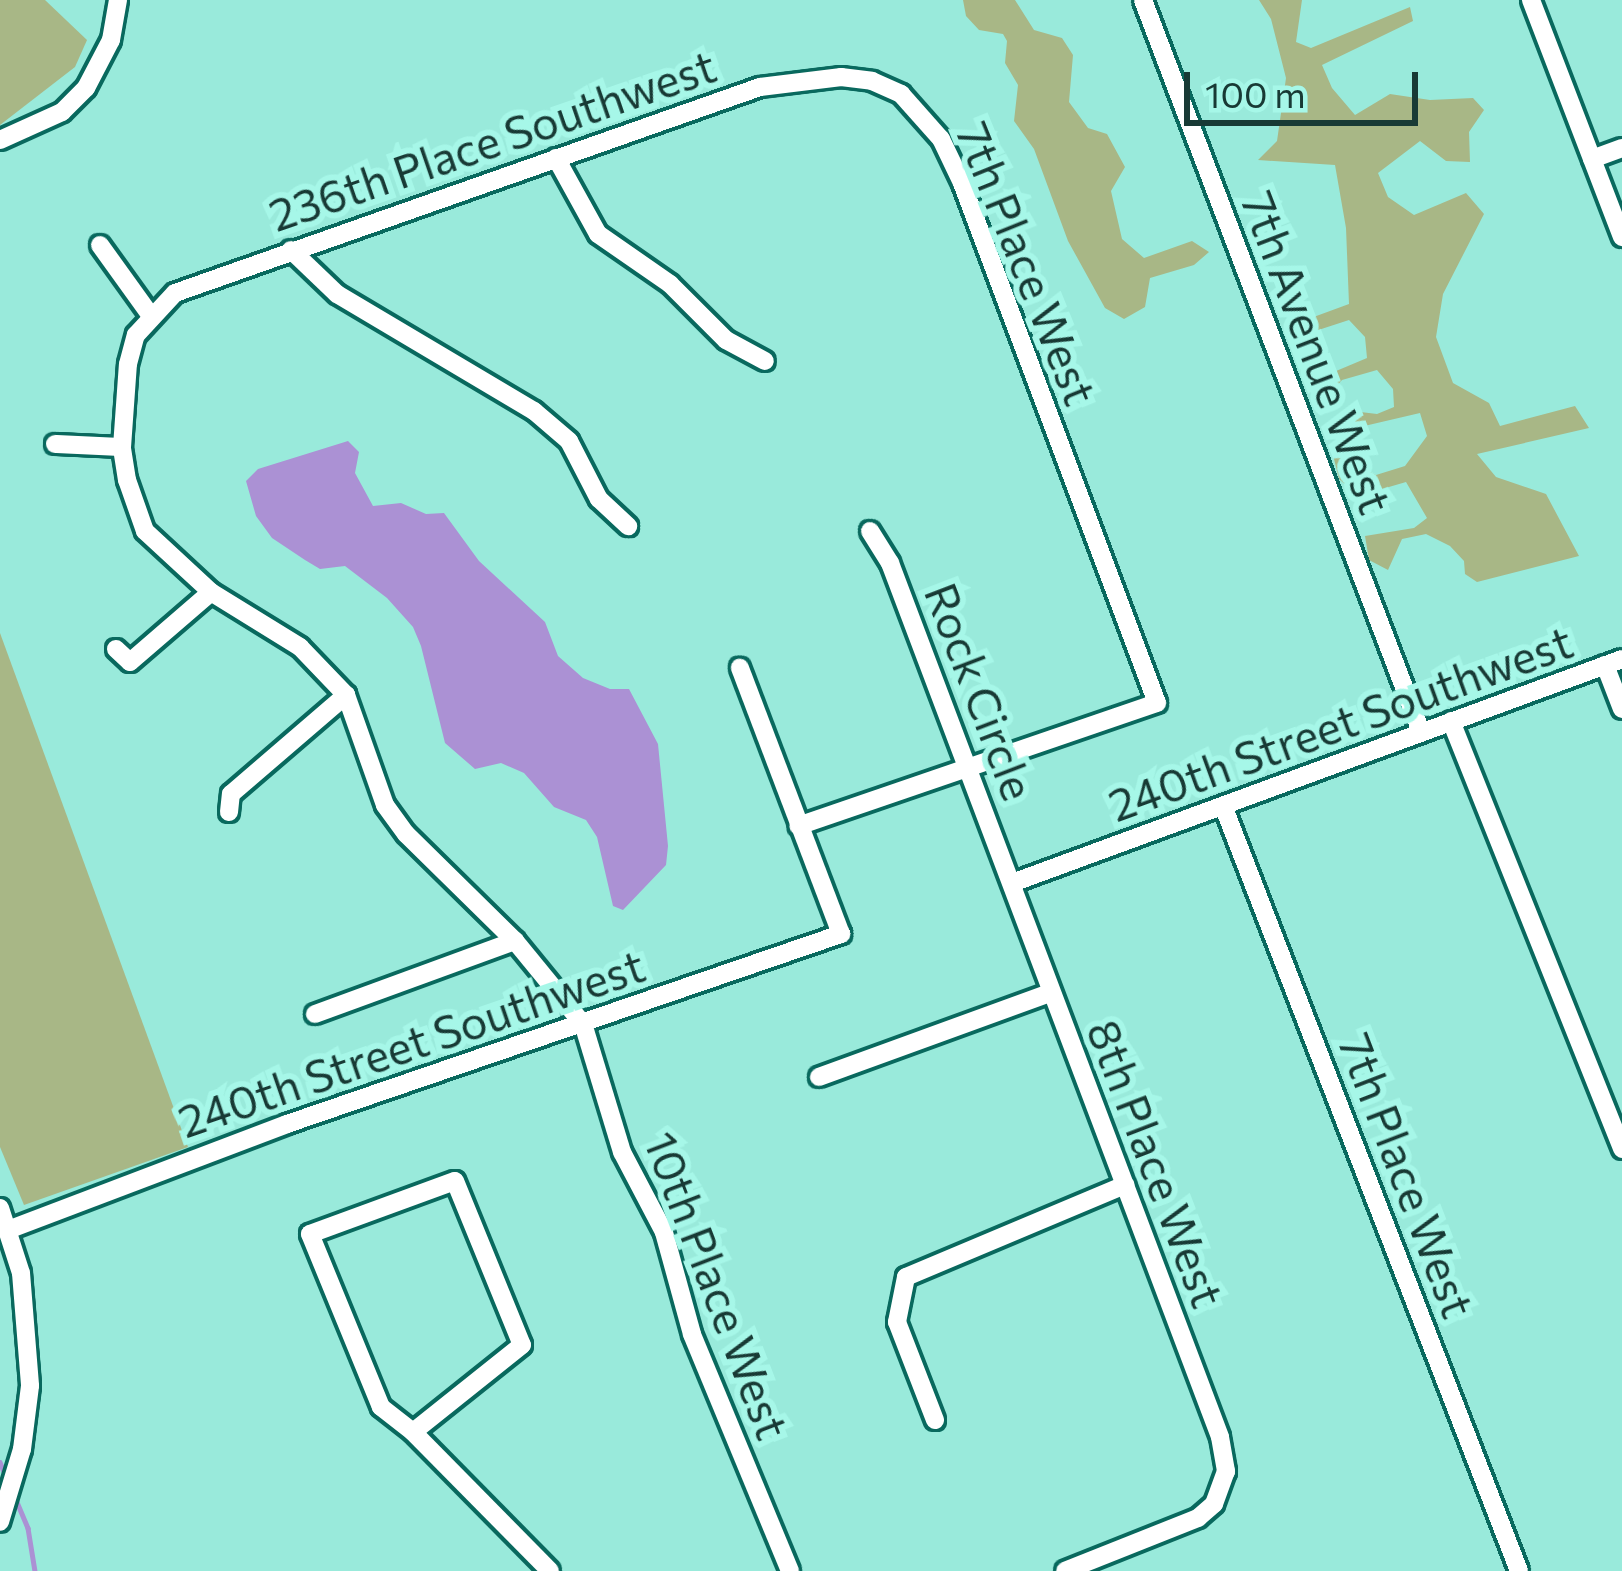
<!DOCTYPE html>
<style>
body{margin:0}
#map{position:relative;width:1622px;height:1571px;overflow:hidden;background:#99eadb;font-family:Commissioner,sans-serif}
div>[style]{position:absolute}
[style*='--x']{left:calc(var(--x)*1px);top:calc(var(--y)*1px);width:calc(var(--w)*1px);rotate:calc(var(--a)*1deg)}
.green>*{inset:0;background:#a8b786}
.water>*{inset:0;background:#ab91d4}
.stream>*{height:4.5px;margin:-2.25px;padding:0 2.25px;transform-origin:2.25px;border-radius:2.25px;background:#ab91d4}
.roads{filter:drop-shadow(3px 0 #09695e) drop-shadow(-3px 0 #09695e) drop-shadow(0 3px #09695e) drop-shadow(0 -3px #09695e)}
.minor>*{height:18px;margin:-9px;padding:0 9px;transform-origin:9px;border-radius:9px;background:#fff}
span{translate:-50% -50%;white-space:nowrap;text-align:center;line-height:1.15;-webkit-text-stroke:12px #a6f7e8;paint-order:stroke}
.street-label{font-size:45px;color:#183a35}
.scale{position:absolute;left:1184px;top:72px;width:234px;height:54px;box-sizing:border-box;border:6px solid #183a35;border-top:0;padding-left:15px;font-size:36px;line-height:42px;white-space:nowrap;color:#183a35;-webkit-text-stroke:9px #a6f7e8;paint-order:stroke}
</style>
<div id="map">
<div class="green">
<i style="clip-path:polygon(0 0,45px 0,87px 40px,75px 67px,0 125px)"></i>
<i style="clip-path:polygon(963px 0,1015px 0,1034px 30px,1062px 38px,1073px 55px,1069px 102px,1088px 128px,1107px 134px,1125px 167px,1111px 191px,1122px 239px,1144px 258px,1192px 241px,1209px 252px,1194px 265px,1150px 278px,1145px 307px,1124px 319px,1105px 308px,1068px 241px,1034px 149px,1014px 121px,1018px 85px,1005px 63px,1007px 41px,1003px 34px,979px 30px,966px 16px)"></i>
<i style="clip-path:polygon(1259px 0,1302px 0,1296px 42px,1311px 48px,1410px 7px,1413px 21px,1322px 65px,1332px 88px,1355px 115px,1390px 94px,1430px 100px,1473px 98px,1484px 110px,1469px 132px,1470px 162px,1446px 161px,1420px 141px,1378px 173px,1388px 197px,1414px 215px,1466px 193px,1484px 214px,1443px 294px,1436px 337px,1453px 383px,1489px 403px,1500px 426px,1575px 406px,1589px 428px,1477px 454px,1496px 477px,1546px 494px,1579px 556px,1477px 582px,1465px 574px,1464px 561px,1450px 546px,1426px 534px,1402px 539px,1388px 570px,1369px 560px,1365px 536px,1414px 528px,1427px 518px,1406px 482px,1358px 496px,1339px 479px,1332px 451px,1376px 475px,1405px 466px,1427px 436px,1420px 413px,1360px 427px,1345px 425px,1344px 410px,1377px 414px,1394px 407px,1393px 389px,1377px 370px,1342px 380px,1330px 394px,1314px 391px,1310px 382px,1367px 358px,1365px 337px,1349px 320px,1303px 335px,1300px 322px,1349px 304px,1346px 228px,1335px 165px,1258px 160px,1277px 141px,1286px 78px,1271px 19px)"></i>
<i style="clip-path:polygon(0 633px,188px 1147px,24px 1205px,0 1147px)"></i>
</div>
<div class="water">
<i style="clip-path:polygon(348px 441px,359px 452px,355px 473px,373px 506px,401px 503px,426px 514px,444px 513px,479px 561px,545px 622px,558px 656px,583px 678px,610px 689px,629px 689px,658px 744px,668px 846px,666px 865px,623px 910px,613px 906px,597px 837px,586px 820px,554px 807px,524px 773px,501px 763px,475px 769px,445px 743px,421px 646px,413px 627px,387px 598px,345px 566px,320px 569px,305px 560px,272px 538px,256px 516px,246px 481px,258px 469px)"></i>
</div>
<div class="stream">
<i style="--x:0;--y:1462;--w:18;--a:68"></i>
<i style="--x:14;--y:1495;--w:36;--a:67"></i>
<i style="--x:28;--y:1528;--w:44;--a:80.8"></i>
</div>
<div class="roads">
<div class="minor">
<i style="--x:1143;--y:0;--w:783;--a:69.2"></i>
<i style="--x:1531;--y:0;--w:254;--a:69"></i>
<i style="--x:0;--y:140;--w:68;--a:-24.3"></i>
<i style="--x:62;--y:112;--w:34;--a:-45"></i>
<i style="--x:86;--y:88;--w:54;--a:-62.5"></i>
<i style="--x:111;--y:40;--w:41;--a:-80.1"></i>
<i style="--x:556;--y:158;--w:87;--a:61.1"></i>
<i style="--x:598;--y:234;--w:88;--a:34.8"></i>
<i style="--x:670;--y:284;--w:79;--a:45"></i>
<i style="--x:726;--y:340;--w:44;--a:28.3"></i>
<i style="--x:1592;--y:159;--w:32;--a:-20"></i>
<i style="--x:100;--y:245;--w:87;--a:54.3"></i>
<i style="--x:291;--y:250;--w:64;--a:43.7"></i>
<i style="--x:337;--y:294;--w:229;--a:30.7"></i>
<i style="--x:534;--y:411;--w:46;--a:40.6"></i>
<i style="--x:569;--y:441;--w:65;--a:62.7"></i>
<i style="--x:599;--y:499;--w:40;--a:43"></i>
<i style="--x:55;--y:444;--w:67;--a:2.6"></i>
<i style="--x:870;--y:531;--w:38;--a:58"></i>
<i style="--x:890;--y:563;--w:934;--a:69.31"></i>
<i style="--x:1220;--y:1437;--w:35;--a:80"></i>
<i style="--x:1226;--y:1471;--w:35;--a:110"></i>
<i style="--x:1214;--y:1504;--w:21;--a:139"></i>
<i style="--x:1198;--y:1518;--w:143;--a:158.3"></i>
<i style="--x:116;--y:649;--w:19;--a:43"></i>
<i style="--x:130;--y:662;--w:107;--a:-40.8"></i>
<i style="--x:1605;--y:665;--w:47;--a:68.9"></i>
<i style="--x:1451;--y:721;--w:461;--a:68.2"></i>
<i style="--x:1224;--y:808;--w:818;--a:68.86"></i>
<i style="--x:229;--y:812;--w:18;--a:-84"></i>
<i style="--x:231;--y:794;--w:152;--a:-40.7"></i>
<i style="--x:1012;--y:883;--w:650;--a:-20.16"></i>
<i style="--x:315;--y:1014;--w:213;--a:-20.1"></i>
<i style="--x:819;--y:1077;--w:246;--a:-20"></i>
<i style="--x:455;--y:1181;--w:177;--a:67.8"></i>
<i style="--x:522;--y:1345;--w:139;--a:141.4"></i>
<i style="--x:413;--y:1432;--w:41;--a:-142"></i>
<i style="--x:381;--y:1407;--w:187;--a:-112.3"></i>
<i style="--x:310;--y:1234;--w:154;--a:-20.1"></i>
<i style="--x:0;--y:1208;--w:68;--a:72.1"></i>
<i style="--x:21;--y:1273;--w:113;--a:85.4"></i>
<i style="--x:30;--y:1386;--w:64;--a:97.2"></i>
<i style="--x:22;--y:1449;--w:76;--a:106.8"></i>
<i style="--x:8;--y:1230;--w:298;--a:-20.8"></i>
<i style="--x:287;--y:1124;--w:586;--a:-18.93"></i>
<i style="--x:841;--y:934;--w:285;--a:-110.8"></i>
<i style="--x:935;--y:1420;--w:105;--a:-111.2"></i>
<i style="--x:897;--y:1322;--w:46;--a:-78.7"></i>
<i style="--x:906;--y:1277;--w:238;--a:-22.8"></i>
<i style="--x:413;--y:1432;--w:195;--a:45.4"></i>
<i style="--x:790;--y:1571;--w:256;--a:-112.5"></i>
<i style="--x:692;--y:1334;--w:106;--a:-105.4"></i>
<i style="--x:664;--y:1232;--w:90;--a:-117.7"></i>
<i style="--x:622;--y:1152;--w:134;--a:-106.9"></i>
<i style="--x:583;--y:1024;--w:107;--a:-129.3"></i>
<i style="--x:515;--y:941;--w:153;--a:-135.5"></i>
<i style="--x:406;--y:834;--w:36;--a:-126"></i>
<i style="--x:385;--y:805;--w:117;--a:-109.5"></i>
<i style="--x:346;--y:695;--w:66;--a:-133.8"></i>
<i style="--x:300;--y:647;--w:105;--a:-148.3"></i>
<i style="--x:211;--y:592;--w:90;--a:-137.3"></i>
<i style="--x:145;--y:531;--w:54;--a:-109.4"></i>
<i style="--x:127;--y:480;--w:33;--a:-99"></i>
<i style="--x:122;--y:447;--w:83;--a:-85.9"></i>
<i style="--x:128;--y:364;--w:30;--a:-75"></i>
<i style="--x:136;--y:335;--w:57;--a:-47.1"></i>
<i style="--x:175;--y:293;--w:620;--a:-19.4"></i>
<i style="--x:760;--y:87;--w:82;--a:-7"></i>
<i style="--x:841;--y:77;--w:31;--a:7"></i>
<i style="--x:872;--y:81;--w:32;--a:24"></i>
<i style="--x:901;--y:94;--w:60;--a:48.4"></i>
<i style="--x:941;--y:139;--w:49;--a:64.5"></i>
<i style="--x:962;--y:183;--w:555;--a:69.44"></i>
<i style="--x:1157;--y:703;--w:379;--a:161.1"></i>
</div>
</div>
<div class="street-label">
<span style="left:492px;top:139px;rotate:-19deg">236th Place Southwest</span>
<span style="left:1028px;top:263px;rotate:68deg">7th Place West</span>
<span style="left:1318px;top:352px;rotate:69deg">7th Avenue West</span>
<span style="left:981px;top:691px;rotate:69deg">Rock Circle</span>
<span style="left:1340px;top:722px;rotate:-20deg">240th Street Southwest</span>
<span style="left:411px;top:1042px;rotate:-19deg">240th Street Southwest</span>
<span style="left:1157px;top:1163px;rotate:69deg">8th Place West</span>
<span style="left:1408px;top:1175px;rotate:69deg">7th Place West</span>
<span style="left:718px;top:1285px;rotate:69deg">10th Place West</span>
</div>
<div class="scale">100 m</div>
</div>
